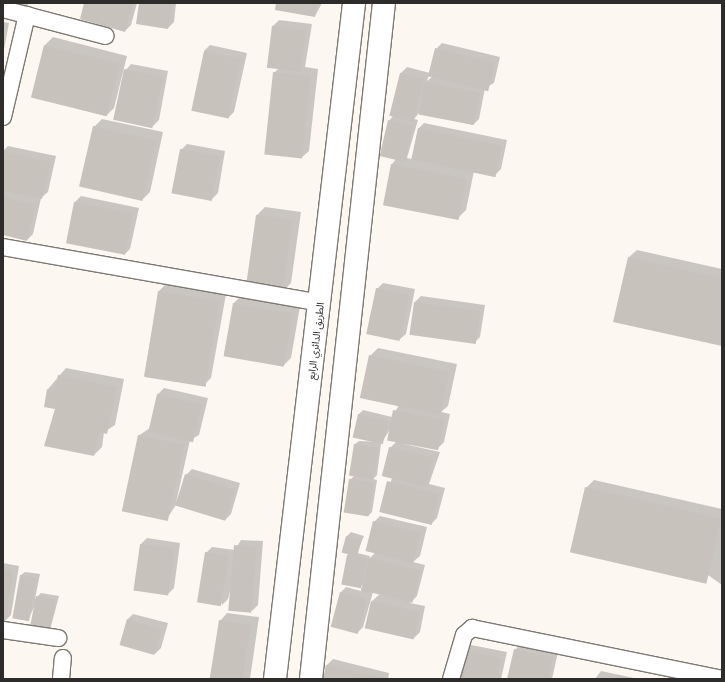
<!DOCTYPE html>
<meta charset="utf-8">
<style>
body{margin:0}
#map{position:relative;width:725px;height:682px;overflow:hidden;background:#fcf7f0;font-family:"Golos Text","Noto Sans Arabic",sans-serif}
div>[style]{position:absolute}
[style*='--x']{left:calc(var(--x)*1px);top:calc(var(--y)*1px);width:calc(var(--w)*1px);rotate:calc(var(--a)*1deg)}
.shadow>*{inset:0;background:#0003}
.building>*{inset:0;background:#c7c2bc;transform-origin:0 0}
.roads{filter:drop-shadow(1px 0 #7d7973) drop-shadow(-1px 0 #7d7973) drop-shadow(0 1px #7d7973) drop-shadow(0 -1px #7d7973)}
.minor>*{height:16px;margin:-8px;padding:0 8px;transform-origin:8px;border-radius:8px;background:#fff}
.primary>*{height:22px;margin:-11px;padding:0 11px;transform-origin:11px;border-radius:11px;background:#fff}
span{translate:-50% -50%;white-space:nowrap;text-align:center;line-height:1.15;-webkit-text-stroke:3.5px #fff;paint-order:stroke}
.street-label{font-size:10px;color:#2e2c2a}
.frame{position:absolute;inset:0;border:4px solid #2e2c2a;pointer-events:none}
</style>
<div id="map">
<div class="shadow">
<i style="clip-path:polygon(85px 3px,137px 3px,131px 25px,125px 31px)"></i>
<i style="clip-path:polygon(140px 3px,176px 3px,174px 22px,168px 28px)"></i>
<i style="clip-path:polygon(277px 3px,322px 3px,315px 16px)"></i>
<i style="clip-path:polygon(279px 20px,312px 24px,305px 67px,318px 69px,309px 151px,301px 158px,274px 73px,278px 69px,273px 26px)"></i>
<i style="clip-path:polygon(3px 22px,9px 23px,3px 55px)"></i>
<i style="clip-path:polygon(53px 37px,127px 56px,114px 108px,106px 116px,32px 97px,45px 45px)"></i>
<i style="clip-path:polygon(evenodd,442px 43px,500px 57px,494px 83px,485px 88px,479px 119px,473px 125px,419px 113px,414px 119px,418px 120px,407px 158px,412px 159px,418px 129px,424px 123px,507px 140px,501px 169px,495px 175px,474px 171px,466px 210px,458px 218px,384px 204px,392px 164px,396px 159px,389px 121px,393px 116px,401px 73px,407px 67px,430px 73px,436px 49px,442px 43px,429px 75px,433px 76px,427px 81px,429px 75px)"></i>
<i style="clip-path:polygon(210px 45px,247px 53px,234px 112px,228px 118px,204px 51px)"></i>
<i style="clip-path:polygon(131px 64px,168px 71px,159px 120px,153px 126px,125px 71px)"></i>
<i style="clip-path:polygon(102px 119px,163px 132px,150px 192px,142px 200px,94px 127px)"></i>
<i style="clip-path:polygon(187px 144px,225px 151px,218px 193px,212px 199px,181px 150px)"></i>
<i style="clip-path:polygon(8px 146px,56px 156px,48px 192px,41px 198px,33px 234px,27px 240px,3px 234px,3px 151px)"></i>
<i style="clip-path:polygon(81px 196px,139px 208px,130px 249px,124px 255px,75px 202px)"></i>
<i style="clip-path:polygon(265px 207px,301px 212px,291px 283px,283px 291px,247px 286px,257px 215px)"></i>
<i style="clip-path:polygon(637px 250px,722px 269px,722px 345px,629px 257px)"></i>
<i style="clip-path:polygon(167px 283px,226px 294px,211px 378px,203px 386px,144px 376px,159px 291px)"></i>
<i style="clip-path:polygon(383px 283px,415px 289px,406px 334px,400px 339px,377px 289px)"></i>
<i style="clip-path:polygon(242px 295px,300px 306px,291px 358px,283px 366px,224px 355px,234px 303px)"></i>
<i style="clip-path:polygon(421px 296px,485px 305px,480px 337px,474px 343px,415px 302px)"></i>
<i style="clip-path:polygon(378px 348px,457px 364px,448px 406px,441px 412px,450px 414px,444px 442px,438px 448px,404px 444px,440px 452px,429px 484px,445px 488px,437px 518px,431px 524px,381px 511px,392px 478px,390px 448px,397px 441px,390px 429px,381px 444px,377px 475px,373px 479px,377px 480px,372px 512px,368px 516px,350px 480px,355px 475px,355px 444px,359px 441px,379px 442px,354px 436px,359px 414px,363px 410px,392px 417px,399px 405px,370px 356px)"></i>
<i style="clip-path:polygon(66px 368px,124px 379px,115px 425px,104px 432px,102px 447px,94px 455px,56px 409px,48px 389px)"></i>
<i style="clip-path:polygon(164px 388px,208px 398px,199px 435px,190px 440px,176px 503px,186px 475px,192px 469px,240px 483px,231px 514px,225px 520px,176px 505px,166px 520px,138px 436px,150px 428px,158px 394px)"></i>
<i style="clip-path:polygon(594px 480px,722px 509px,722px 585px,586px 488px)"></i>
<i style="clip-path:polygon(380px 516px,427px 527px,420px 556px,413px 562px,425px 565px,417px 596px,410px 603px,425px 606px,420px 632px,414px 638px,372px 601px,380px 594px,373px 592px,363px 627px,357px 633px,340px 593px,346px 587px,361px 591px,363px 584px,360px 587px,348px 556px,347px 536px,351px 532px,364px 536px,357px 553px,370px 556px,369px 559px,376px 552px,374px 522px)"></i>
<i style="clip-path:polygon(147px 538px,180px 543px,174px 588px,168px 594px,134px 590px,141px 544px)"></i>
<i style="clip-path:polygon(241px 540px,263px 541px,258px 605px,252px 611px,233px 578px,228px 599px,222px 605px,206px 553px,212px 547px,235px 550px)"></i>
<i style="clip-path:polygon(3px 563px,19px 566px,11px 615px,5px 621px)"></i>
<i style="clip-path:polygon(25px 572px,40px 574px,35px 599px,41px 593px,59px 596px,50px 630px,36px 603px,28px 620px,21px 575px)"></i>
<i style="clip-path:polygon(227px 613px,259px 617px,250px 679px,211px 679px,220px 621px)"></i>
<i style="clip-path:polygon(133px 614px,168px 623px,161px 648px,155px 654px,127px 620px)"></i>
<i style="clip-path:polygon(521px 644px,558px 652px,552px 679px,508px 679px,515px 650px)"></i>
<i style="clip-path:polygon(471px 645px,507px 652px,501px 679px,459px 679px,465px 651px)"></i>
<i style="clip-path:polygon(333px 659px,389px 673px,388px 679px,324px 679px,327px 665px)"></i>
<i style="clip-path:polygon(601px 671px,634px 678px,634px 679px,595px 679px)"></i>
</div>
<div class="building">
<i style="clip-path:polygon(10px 3px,28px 3px,27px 8px)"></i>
<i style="clip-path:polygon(84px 3px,133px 3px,125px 32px,80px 19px)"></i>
<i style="clip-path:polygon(139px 3px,172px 3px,168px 29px,136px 24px)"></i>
<i style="clip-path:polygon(276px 3px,317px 3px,315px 17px,275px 10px)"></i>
<i style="left:272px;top:26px;width:34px;height:42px;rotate:7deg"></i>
<i style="left:44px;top:45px;width:78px;height:54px;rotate:14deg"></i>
<i style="left:435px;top:48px;width:62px;height:29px;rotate:14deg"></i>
<i style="left:204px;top:51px;width:38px;height:61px;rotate:12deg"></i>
<i style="left:124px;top:69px;width:40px;height:52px;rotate:12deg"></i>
<i style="left:273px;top:72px;width:38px;height:83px;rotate:6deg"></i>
<i style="left:400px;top:73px;width:25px;height:44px;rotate:14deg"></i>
<i style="left:425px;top:82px;width:56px;height:33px;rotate:11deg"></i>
<i style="left:388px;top:120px;width:26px;height:37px;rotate:13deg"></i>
<i style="left:93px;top:126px;width:65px;height:62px;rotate:13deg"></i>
<i style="left:418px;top:128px;width:86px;height:32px;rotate:12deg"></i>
<i style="left:180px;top:149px;width:41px;height:45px;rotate:11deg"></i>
<i style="clip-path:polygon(3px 151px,51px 162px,42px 199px,3px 190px)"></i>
<i style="left:391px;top:164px;width:77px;height:42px;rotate:11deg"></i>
<i style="clip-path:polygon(3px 197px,36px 205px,27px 241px,3px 235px)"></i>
<i style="left:74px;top:202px;width:60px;height:42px;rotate:11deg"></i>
<i style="left:256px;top:215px;width:37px;height:73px;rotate:8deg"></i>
<i style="clip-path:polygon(628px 257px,722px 278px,722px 346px,613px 322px)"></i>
<i style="left:376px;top:288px;width:34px;height:47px;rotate:12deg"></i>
<i style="left:158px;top:291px;width:62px;height:87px;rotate:9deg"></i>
<i style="left:414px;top:302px;width:67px;height:33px;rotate:8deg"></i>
<i style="left:233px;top:303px;width:61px;height:54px;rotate:10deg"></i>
<i style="left:369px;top:355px;width:82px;height:44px;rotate:12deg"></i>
<i style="clip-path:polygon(58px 375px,117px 387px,107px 434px,99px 432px,94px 456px,44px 446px,55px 409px,44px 407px,47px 389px,54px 391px)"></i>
<i style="left:157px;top:394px;width:46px;height:39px;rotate:13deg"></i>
<i style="left:393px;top:410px;width:52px;height:31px;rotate:11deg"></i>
<i style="left:358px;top:414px;width:31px;height:24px;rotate:13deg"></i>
<i style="left:138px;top:435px;width:47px;height:78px;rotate:12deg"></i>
<i style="left:354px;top:444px;width:25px;height:32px;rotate:9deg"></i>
<i style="left:389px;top:447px;width:46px;height:30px;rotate:14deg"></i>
<i style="left:185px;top:474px;width:52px;height:33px;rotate:17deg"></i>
<i style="left:349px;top:479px;width:25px;height:34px;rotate:9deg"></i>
<i style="left:387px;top:481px;width:54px;height:32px;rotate:14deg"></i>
<i style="left:585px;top:487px;width:140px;height:67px;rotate:13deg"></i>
<i style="left:373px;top:521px;width:49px;height:31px;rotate:14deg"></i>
<i style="left:346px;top:536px;width:16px;height:17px;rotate:15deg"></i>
<i style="left:140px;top:544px;width:35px;height:47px;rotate:8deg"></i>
<i style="left:234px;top:545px;width:23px;height:66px;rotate:5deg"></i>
<i style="left:205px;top:552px;width:24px;height:51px;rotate:9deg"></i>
<i style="left:347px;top:555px;width:20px;height:30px;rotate:11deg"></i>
<i style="left:369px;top:558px;width:53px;height:33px;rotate:14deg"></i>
<i style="clip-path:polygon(3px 570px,13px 572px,5px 622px,3px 621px)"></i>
<i style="left:20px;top:575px;width:17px;height:44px;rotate:10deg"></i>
<i style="left:340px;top:592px;width:28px;height:36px;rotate:15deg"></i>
<i style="left:36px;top:596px;width:20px;height:31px;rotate:11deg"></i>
<i style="left:371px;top:601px;width:50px;height:28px;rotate:13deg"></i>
<i style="left:127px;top:619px;width:36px;height:27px;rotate:16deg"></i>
<i style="left:219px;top:620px;width:32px;height:60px;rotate:9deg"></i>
<i style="clip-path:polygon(514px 649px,553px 658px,548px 679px,507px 679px)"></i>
<i style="clip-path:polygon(464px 650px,501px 658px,497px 679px,458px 679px)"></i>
<i style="clip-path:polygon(326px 665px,384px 678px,384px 679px,323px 679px)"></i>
</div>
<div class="roads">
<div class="minor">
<i style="--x:3;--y:9;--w:106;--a:14.7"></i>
<i style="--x:3;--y:117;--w:105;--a:-76.8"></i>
<i style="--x:3;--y:247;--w:323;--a:10"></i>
<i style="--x:3;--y:630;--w:56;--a:8.3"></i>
<i style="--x:61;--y:679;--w:21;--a:-85"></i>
<i style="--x:451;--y:679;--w:46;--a:-73.5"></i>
<i style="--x:464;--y:635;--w:11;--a:-41"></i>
<i style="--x:472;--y:628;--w:255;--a:11.5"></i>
</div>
<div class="primary">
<i style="--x:275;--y:679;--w:681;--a:-83.33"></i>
<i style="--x:311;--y:679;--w:680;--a:-83.84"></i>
</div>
</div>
<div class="street-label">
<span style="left:316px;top:341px;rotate:-83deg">الطريق الدائري الرابع</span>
</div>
<div class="frame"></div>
</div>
